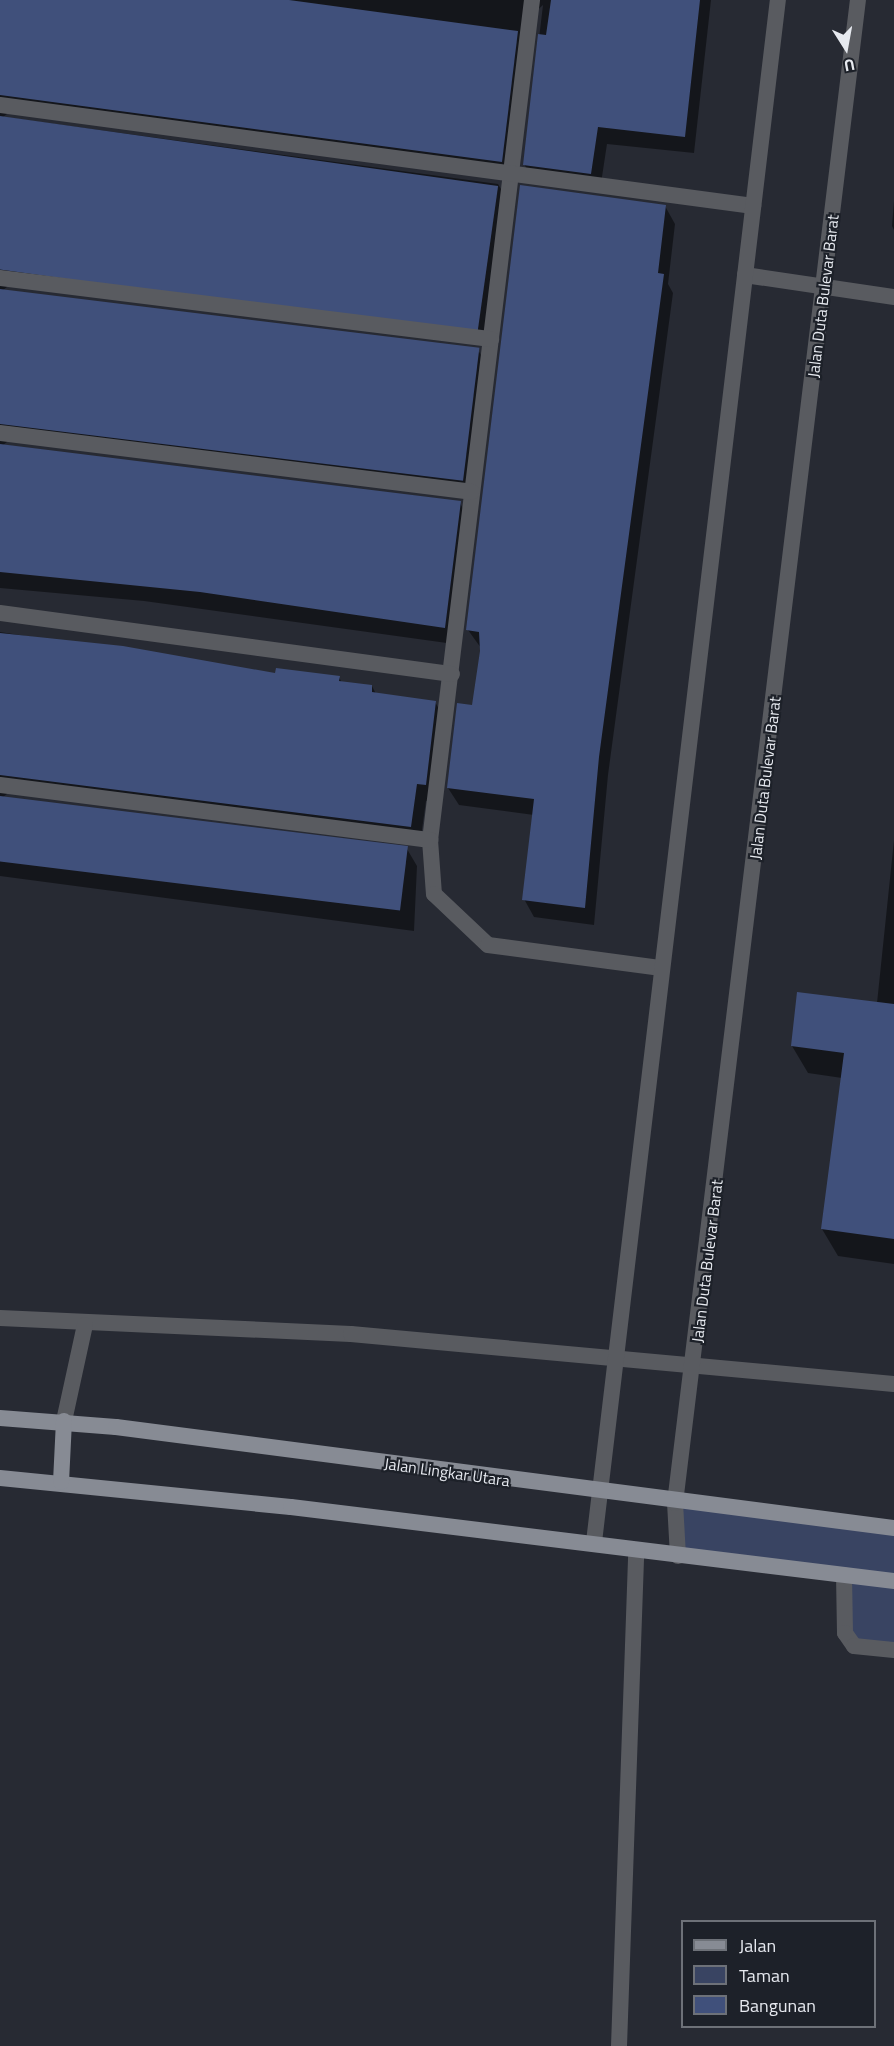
<!DOCTYPE html>
<style>
body{margin:0}
#map{position:relative;width:894px;height:2046px;overflow:hidden;background:#272a33;font-family:"Titillium Web",sans-serif}
div>[style]{position:absolute}
[style*='--x']{left:calc(var(--x)*1px);top:calc(var(--y)*1px);width:calc(var(--w)*1px);rotate:calc(var(--a)*1deg)}
.green>*{inset:0;background:#394462}
.shadow>*{inset:0;background:#0007}
.building>*{inset:0;background:#40507b;transform-origin:0 0}
.service>*{height:16px;margin:-8px;padding:0 8px;transform-origin:8px;border-radius:8px;background:#595b60}
.minor>*{height:16px;margin:-8px;padding:0 8px;transform-origin:8px;border-radius:8px;background:#595b60}
.primary>*{height:16px;margin:-8px;padding:0 8px;transform-origin:8px;border-radius:8px;background:#878b94}
span{translate:-50% -50%;white-space:nowrap;text-align:center;line-height:1.15;-webkit-text-stroke:4.5px #1d2129;paint-order:stroke}
.street-label{font-size:16px;color:#e6e9ef}
.legend{position:absolute;left:681px;top:1920px;width:195px;height:108px;box-sizing:border-box;background:#1d2129;border:2px solid #6d7178;margin:0;padding:8px 10px;list-style:none;font-size:18px;color:#e6e9ef}
.legend li{display:flex;align-items:center;gap:12px;height:30px}
.legend b{width:30px;border:2px solid #6d7178}
.north{position:absolute;left:816px;top:18px;width:60px;height:60px;-webkit-text-stroke:4px #1d2129;paint-order:stroke;rotate:169deg;font-size:16px;font-weight:700;line-height:24px;text-align:center;color:#e6e9ef}
.north::after{content:'';display:block;margin:auto;width:21px;height:27px;background:#e6e9ef;clip-path:polygon(50% 0,100% 100%,50% 72%,0 100%)}
</style>
<div id="map">
<div class="green">
<i style="clip-path:polygon(675px 1503px,894px 1529px,894px 1651px,854px 1646px,844px 1575px,678px 1556px)"></i>
</div>
<div class="shadow">
<i style="clip-path:polygon(0 0,711px 0,694px 153px,607px 144px,600px 190px,534px 181px,524px 164px,543px 5px,531px 16px,511px 178px,11px 111px,3px 117px,498px 184px,508px 201px,491px 344px,11px 284px,3px 290px,478px 350px,488px 367px,472px 497px,11px 439px,3px 445px,460px 503px,469px 520px,454px 644px,144px 601px,0 588px)"></i>
<i style="clip-path:polygon(894px 201px,894px 230px,892px 226px)"></i>
<i style="clip-path:polygon(665px 206px,675px 224px,668px 284px,673px 293px,608px 775px,594px 925px,534px 917px,524px 899px,534px 815px,459px 805px,448px 788px,473px 707px,481px 648px,468px 630px)"></i>
<i style="clip-path:polygon(0 632px,277px 675px,339px 677px,342px 683px,372px 686px,376px 694px,435px 702px,445px 719px,435px 802px,426px 801px,420px 844px,11px 791px,3px 797px,407px 849px,417px 866px,414px 931px,0 876px)"></i>
<i style="clip-path:polygon(894px 840px,894px 1264px,838px 1256px,822px 1229px,842px 1078px,808px 1073px,792px 1046px,877px 1003px)"></i>
</div>
<div class="building">
<i style="clip-path:polygon(0 0,289px 0,518px 31px,502px 162px,0 95px)"></i>
<i style="clip-path:polygon(551px 0,700px 0,685px 137px,598px 127px,591px 174px,523px 165px,538px 34px,546px 35px)"></i>
<i style="left:0;top:116px;width:503px;height:152px;rotate:8deg"></i>
<i style="clip-path:polygon(520px 185px,666px 205px,658px 273px,664px 274px,599px 757px,585px 908px,522px 900px,534px 799px,447px 788px,457px 703px,472px 705px,480px 651px,479px 632px,466px 630px)"></i>
<i style="left:0;top:289px;width:483px;height:134px;rotate:7deg"></i>
<i style="clip-path:polygon(0 444px,461px 501px,445px 628px,200px 592px,0 572px)"></i>
<i style="clip-path:polygon(0 633px,123px 646px,275px 673px,276px 668px,340px 676px,339px 681px,372px 685px,372px 692px,436px 701px,426px 785px,417px 784px,411px 827px,0 775px)"></i>
<i style="left:0;top:796px;width:411px;height:65px;rotate:7deg"></i>
<i style="clip-path:polygon(797px 992px,894px 1004px,894px 1239px,821px 1229px,844px 1053px,791px 1046px)"></i>
</div>
<div class="service">
<i style="--x:0;--y:1318;--w:351;--a:2.6"></i>
<i style="--x:351;--y:1334;--w:545;--a:5.26"></i>
<i style="--x:64;--y:1421;--w:98;--a:-77.7"></i>
<i style="--x:844;--y:1575;--w:58;--a:89"></i>
<i style="--x:845;--y:1633;--w:16;--a:55"></i>
<i style="--x:854;--y:1646;--w:40;--a:5.7"></i>
</div>
<div class="minor">
<i style="--x:532;--y:0;--w:846;--a:96.92"></i>
<i style="--x:430;--y:840;--w:54;--a:85.8"></i>
<i style="--x:434;--y:894;--w:74;--a:43.4"></i>
<i style="--x:488;--y:945;--w:175;--a:7.6"></i>
<i style="--x:0;--y:105;--w:760;--a:7.64"></i>
<i style="--x:745;--y:275;--w:151;--a:8.4"></i>
<i style="--x:0;--y:278;--w:495;--a:7.1"></i>
<i style="--x:0;--y:433;--w:475;--a:7.1"></i>
<i style="--x:0;--y:613;--w:456;--a:7.7"></i>
<i style="--x:0;--y:785;--w:434;--a:7.3"></i>
<i style="--x:594;--y:1542;--w:1553;--a:-83.2"></i>
<i style="--x:678;--y:1556;--w:53;--a:-93.2"></i>
<i style="--x:675;--y:1503;--w:1514;--a:-83.06"></i>
<i style="--x:619;--y:2046;--w:495;--a:-88"></i>
</div>
<div class="primary">
<i style="--x:0;--y:1418;--w:116;--a:4.4"></i>
<i style="--x:116;--y:1427;--w:785;--a:7.4"></i>
<i style="--x:0;--y:1478;--w:292;--a:5.7"></i>
<i style="--x:291;--y:1507;--w:608;--a:7"></i>
<i style="--x:61;--y:1482;--w:61;--a:-87.2"></i>
</div>
<div class="street-label">
<span style="left:823px;top:296px;rotate:-83deg">Jalan Duta Bulevar Barat</span>
<span style="left:765px;top:778px;rotate:-83deg">Jalan Duta Bulevar Barat</span>
<span style="left:707px;top:1261px;rotate:-83deg">Jalan Duta Bulevar Barat</span>
<span style="left:447px;top:1472px;rotate:8deg">Jalan Lingkar Utara</span>
</div>
<ul class="legend">
<li><b style="height:8px;background:#878b94"></b>Jalan</li>
<li><b style="height:16px;background:#394462"></b>Taman</li>
<li><b style="height:16px;background:#40507b"></b>Bangunan</li>
</ul>
<div class="north">U</div>
</div>
